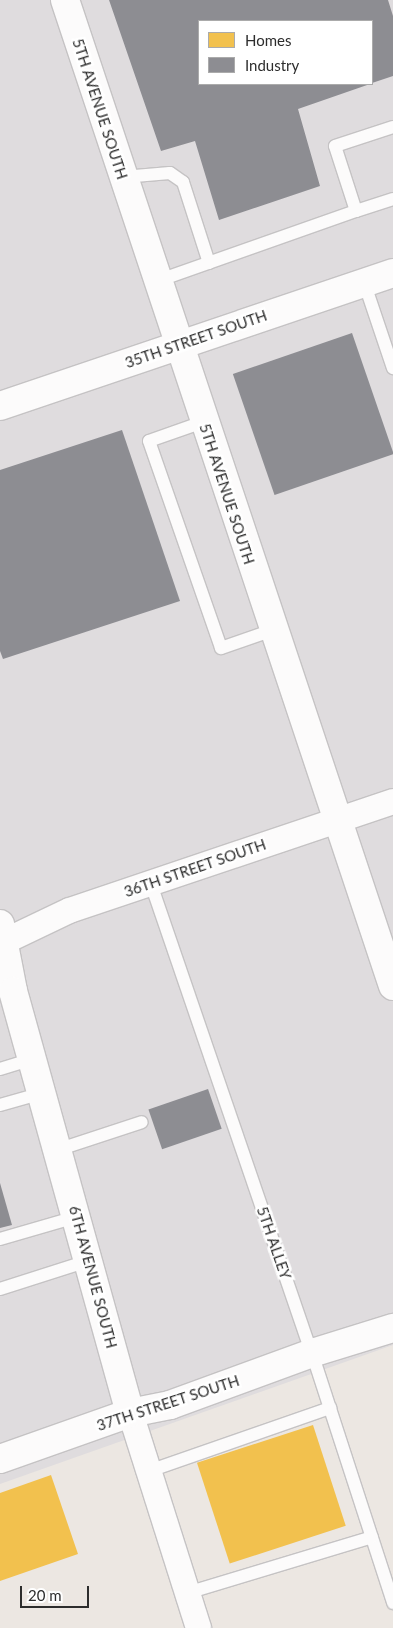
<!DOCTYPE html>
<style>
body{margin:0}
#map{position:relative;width:393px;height:1628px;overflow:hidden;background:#ece7e2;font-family:Lato,sans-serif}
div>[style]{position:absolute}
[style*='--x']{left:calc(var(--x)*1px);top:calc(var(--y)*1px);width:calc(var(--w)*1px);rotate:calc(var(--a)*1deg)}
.industrial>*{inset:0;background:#dfdcde}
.homes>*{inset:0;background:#f2c14e;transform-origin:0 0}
.industry>*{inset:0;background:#8d8d92;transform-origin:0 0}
.roads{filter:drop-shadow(1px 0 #c5c3c4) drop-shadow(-1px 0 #c5c3c4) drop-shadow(0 1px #c5c3c4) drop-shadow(0 -1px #c5c3c4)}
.service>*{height:12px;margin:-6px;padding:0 6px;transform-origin:6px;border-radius:6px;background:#fcfbfb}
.minor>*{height:25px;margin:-12.5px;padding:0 12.5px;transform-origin:12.5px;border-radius:12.5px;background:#fcfbfb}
.tertiary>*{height:28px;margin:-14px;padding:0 14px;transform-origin:14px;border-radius:14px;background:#fcfbfb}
.secondary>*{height:28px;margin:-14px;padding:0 14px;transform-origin:14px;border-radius:14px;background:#fcfbfb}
span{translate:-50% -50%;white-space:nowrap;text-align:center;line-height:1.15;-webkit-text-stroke:5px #fff;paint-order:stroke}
.street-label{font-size:15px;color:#2d2d2d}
.legend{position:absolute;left:198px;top:20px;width:175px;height:65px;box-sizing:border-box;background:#fff;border:1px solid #ababab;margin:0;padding:6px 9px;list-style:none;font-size:15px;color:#2d2d2d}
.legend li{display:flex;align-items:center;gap:10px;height:25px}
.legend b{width:25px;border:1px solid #ababab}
.scale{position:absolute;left:20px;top:1586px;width:69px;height:22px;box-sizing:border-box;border:2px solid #2d2d2d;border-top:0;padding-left:6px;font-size:15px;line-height:18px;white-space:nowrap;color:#2d2d2d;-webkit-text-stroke:4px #fff;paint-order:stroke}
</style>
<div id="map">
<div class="industrial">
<i style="clip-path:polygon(evenodd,0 0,393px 0,393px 1345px,0 1484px,0 0,199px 21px,372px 21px,372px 84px,199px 84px,199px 21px)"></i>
</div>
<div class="homes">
<i style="left:313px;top:1425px;width:106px;height:122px;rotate:72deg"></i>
<i style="clip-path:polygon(51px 1475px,78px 1554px,0 1581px,0 1493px)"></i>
</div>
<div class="industry">
<i style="clip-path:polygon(109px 0,388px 0,393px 16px,393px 76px,372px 83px,372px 21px,199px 21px,199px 84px,370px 84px,298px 109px,320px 186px,219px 220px,195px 141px,161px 151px)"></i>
<i style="left:352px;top:333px;width:128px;height:126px;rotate:71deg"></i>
<i style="clip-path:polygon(122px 430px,180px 601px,3px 659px,0 651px,0 470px)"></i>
<i style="left:208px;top:1089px;width:42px;height:63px;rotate:71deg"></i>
<i style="clip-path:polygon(0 1183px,12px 1225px,0 1228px)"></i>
</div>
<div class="roads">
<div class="service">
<i style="--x:123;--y:177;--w:47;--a:-4.9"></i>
<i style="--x:170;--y:173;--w:16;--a:35"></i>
<i style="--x:183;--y:182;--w:85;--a:72.2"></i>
<i style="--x:356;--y:211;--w:39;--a:-18"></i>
<i style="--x:157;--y:281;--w:211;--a:-19.4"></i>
<i style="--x:356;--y:211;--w:68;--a:-107.9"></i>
<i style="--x:335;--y:146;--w:61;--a:-18.1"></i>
<i style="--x:364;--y:282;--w:91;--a:71.4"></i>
<i style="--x:203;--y:422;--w:57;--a:160.6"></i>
<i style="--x:149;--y:441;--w:219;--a:70.8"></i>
<i style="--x:221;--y:648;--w:55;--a:-19.1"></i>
<i style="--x:151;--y:884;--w:496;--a:71.1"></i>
<i style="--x:312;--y:1353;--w:263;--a:72"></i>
<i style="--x:0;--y:1069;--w:34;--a:-17"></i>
<i style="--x:0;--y:1105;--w:44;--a:-15.9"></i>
<i style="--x:57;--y:1150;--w:89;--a:-18.2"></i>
<i style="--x:0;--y:1239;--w:79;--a:-16.1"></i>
<i style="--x:0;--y:1289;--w:92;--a:-17.7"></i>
<i style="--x:149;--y:1471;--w:192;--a:-19.2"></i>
<i style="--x:187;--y:1593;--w:193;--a:-16.8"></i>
</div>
<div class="minor">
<i style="--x:0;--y:943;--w:76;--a:-25.6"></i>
<i style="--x:69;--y:910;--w:342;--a:-18.6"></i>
<i style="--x:130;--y:1413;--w:225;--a:72.4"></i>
</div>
<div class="tertiary">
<i style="--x:65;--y:0;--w:1039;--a:71.6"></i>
<i style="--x:0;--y:406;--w:415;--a:-18.7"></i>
<i style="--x:0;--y:1459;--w:138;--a:-19.5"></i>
<i style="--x:130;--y:1413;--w:41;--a:-11.3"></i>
<i style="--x:170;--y:1405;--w:151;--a:-20.1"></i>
<i style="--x:312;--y:1353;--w:85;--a:-17.2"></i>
</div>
<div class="secondary">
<i style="--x:0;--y:924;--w:68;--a:79"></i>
<i style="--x:13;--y:991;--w:438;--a:74.5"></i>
</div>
</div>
<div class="street-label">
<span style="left:100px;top:109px;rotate:72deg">5TH AVENUE SOUTH</span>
<span style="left:196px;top:339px;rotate:-19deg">35TH STREET SOUTH</span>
<span style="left:227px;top:494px;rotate:72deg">5TH AVENUE SOUTH</span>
<span style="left:195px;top:868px;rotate:-19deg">36TH STREET SOUTH</span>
<span style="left:274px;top:1243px;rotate:71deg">5TH ALLEY</span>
<span style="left:93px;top:1277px;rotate:75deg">6TH AVENUE SOUTH</span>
<span style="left:168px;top:1403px;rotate:-18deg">37TH STREET SOUTH</span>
</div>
<ul class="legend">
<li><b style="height:14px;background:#f2c14e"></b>Homes</li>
<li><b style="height:14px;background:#8d8d92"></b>Industry</li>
</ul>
<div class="scale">20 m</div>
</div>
